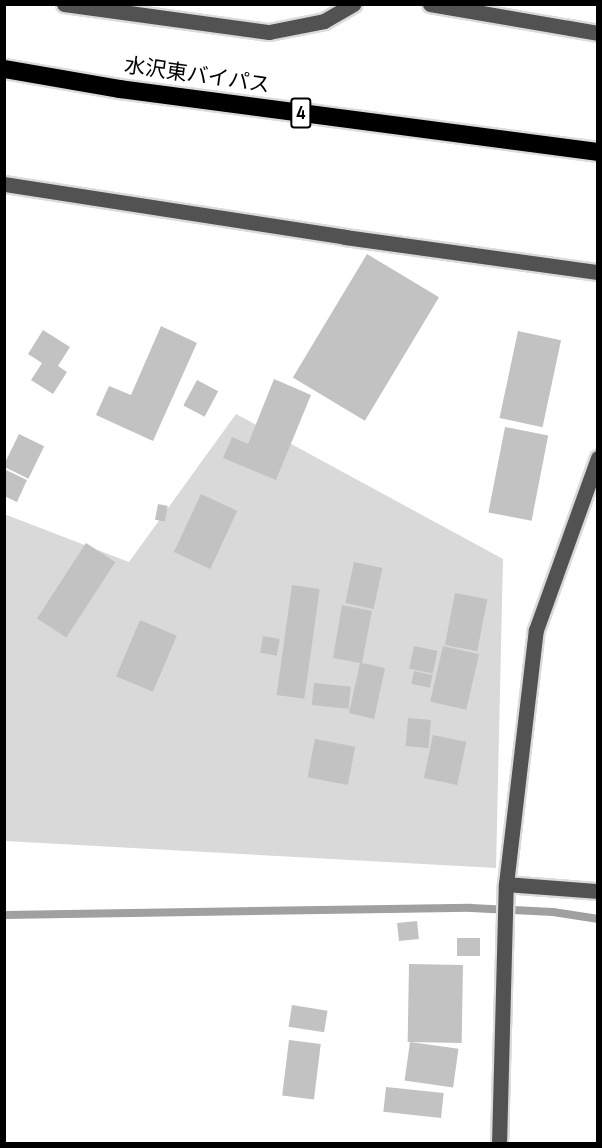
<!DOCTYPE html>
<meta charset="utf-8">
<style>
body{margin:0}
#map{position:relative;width:602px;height:1148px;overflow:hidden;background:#fff;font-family:"Sofia Sans Condensed","Noto Sans JP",sans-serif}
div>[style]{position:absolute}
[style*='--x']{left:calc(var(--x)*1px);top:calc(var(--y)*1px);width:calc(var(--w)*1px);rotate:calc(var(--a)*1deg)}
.green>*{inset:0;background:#d9d9d9}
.stream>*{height:8px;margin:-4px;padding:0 4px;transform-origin:4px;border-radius:4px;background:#a0a0a0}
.building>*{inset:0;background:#c2c2c2;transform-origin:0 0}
.roads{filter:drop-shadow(2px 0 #dbdbdb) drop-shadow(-2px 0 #dbdbdb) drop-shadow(0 2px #dbdbdb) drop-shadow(0 -2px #dbdbdb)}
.minor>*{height:15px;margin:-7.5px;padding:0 7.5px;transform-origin:7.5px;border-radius:7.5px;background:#525252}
.highway>*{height:18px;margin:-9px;padding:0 9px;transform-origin:9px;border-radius:9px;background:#000}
span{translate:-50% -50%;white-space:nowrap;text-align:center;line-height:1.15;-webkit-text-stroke:4.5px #fff;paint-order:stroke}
.shield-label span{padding:2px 4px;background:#fff;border:2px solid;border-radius:4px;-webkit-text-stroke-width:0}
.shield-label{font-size:20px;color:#000;font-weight:700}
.street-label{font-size:21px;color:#000}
.frame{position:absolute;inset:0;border:6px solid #000;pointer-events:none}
</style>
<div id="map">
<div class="green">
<i style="clip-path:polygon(236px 414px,503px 559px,496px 868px,5px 841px,4px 514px,129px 562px)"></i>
</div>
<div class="stream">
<i style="--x:4;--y:915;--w:467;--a:-0.9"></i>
<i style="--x:471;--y:908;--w:82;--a:2.8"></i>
<i style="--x:553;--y:912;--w:46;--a:8.8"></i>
</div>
<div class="building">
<i style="left:367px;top:254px;width:84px;height:144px;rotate:31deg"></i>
<i style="clip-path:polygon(161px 326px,197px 343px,153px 441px,96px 415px,109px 386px,131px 395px)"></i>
<i style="clip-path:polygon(43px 330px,70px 347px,58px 366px,67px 372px,53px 394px,31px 380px,42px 363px,28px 354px)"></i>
<i style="left:518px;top:331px;width:44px;height:89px;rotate:12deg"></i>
<i style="clip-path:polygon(274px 379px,311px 395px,276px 480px,223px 458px,232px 437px,248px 444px)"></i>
<i style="left:197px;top:380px;width:24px;height:29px;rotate:28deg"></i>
<i style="left:505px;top:427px;width:44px;height:87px;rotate:11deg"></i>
<i style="left:19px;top:434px;width:28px;height:36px;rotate:26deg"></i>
<i style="clip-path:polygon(4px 469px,27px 480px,17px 502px,4px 496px)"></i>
<i style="left:201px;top:494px;width:40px;height:64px;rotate:25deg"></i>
<i style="left:158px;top:504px;width:10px;height:16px;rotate:11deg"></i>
<i style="left:86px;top:543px;width:35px;height:90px;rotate:33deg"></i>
<i style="left:354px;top:562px;width:29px;height:42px;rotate:12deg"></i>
<i style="left:292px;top:585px;width:28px;height:111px;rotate:8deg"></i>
<i style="left:455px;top:593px;width:33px;height:53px;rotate:11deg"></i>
<i style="clip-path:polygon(342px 605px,372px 611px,362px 663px,385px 668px,374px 719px,349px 713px,360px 663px,333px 658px)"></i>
<i style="left:140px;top:620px;width:40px;height:61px;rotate:23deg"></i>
<i style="left:263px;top:636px;width:17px;height:17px;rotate:10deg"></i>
<i style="left:414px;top:646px;width:24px;height:23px;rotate:12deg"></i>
<i style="left:443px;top:646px;width:37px;height:57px;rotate:13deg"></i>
<i style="left:414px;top:671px;width:19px;height:13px;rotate:12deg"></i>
<i style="left:314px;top:683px;width:37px;height:22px;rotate:6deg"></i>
<i style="left:408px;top:718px;width:23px;height:28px;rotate:5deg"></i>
<i style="left:433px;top:735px;width:34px;height:44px;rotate:12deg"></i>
<i style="left:315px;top:739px;width:41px;height:39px;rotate:11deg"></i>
<i style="left:417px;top:921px;width:18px;height:20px;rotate:84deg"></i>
<i style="left:457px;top:938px;width:23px;height:18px"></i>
<i style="left:409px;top:964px;width:54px;height:78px;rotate:1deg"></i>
<i style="left:292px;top:1005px;width:36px;height:22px;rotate:9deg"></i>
<i style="left:289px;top:1040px;width:32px;height:56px;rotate:7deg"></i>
<i style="left:410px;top:1042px;width:49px;height:39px;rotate:8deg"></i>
<i style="left:386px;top:1087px;width:58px;height:25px;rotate:6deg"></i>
</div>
<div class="roads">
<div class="minor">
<i style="--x:64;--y:4;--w:207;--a:7.8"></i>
<i style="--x:269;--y:32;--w:56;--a:-11.3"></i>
<i style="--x:324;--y:21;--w:34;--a:-30"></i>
<i style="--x:430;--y:4;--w:170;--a:9.8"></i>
<i style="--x:4;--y:184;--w:345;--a:8.8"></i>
<i style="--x:345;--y:237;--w:255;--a:7.9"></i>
<i style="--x:506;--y:884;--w:92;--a:4.4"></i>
<i style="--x:499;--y:1144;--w:260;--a:-88.5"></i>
<i style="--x:506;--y:884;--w:256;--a:-83.3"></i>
<i style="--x:536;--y:630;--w:183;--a:-70.2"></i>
</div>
<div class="highway">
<i style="--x:4;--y:69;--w:118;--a:9.8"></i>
<i style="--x:120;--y:89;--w:482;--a:7.5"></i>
</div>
</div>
<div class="shield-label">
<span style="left:301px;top:113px">4</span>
</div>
<div class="street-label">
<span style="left:197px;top:76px;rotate:8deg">水沢東バイパス</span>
</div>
<div class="frame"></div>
</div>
